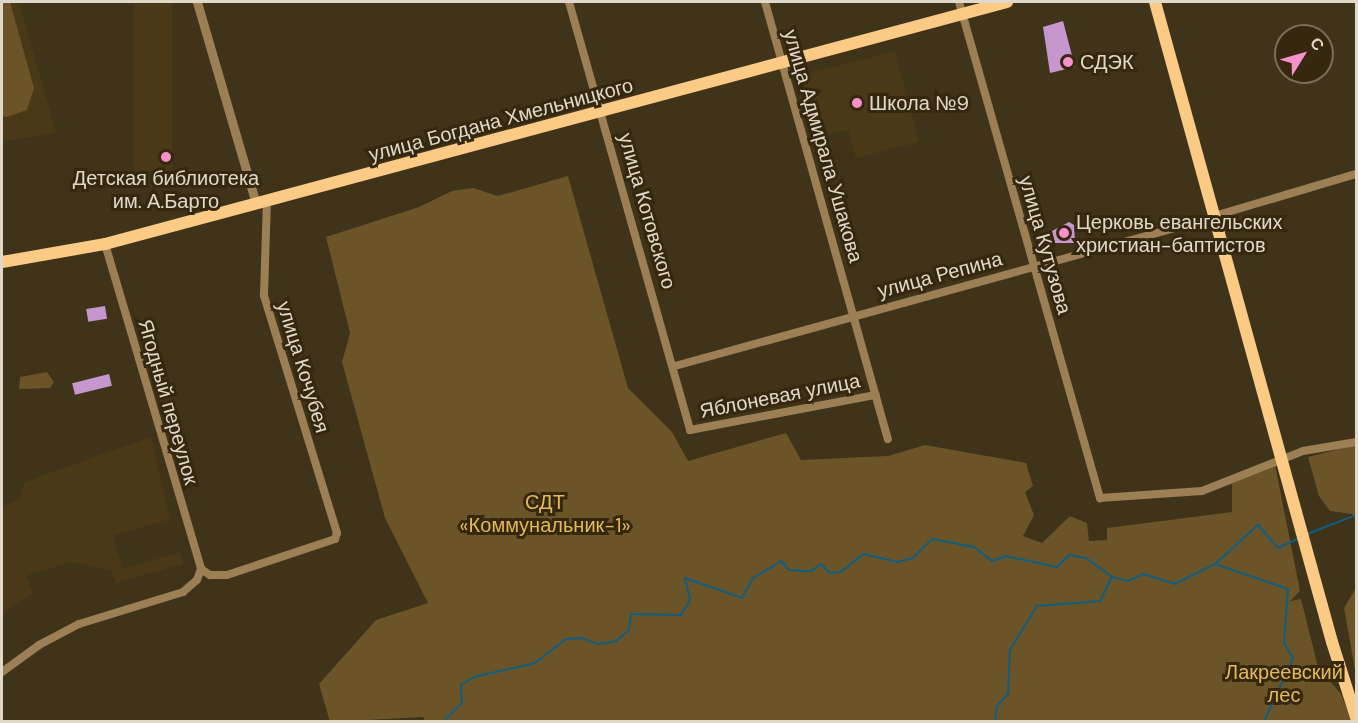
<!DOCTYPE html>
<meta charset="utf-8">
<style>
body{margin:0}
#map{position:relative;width:1358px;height:723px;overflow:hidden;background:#3f3319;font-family:"DM Sans",sans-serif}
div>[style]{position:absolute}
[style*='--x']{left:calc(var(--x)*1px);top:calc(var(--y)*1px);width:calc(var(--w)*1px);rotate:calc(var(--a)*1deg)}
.built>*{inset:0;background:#493917;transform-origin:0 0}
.green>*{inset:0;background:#6a5428}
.stream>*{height:2px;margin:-1px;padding:0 1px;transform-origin:1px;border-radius:1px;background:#115e83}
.building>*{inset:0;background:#c697cd;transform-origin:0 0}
.minor>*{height:8px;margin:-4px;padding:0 4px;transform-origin:4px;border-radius:4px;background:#9c7f55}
.tertiary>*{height:9px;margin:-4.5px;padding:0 4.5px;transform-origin:4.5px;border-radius:4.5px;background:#9c7f55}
.primary>*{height:12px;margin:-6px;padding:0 6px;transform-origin:6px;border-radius:6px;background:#fbca85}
.dots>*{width:16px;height:16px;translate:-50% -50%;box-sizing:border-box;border:3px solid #35280f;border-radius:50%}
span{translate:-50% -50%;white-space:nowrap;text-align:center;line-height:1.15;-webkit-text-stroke:6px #35280f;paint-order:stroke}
.poi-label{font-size:20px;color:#e0d8c9}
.left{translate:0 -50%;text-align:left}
.street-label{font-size:20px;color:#e0d8c9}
.park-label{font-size:20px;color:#e5b85c}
.frame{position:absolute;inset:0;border:3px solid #e0d8c9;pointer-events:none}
.north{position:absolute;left:1274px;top:24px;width:60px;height:60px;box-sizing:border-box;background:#35280f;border:2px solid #796e59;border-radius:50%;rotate:53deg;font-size:16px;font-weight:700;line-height:24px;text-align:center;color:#e0d8c9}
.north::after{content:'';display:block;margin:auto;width:21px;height:27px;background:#f890cc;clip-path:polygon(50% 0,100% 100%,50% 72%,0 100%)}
</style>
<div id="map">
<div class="built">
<i style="clip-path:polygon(2px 2px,19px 2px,56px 132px,2px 142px)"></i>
<i style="left:134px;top:2px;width:38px;height:169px"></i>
<i style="clip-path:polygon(895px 51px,919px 142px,856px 158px,848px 130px,815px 138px,798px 76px)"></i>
<i style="clip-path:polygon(151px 437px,170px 519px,113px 536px,123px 569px,180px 552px,183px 564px,116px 583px,111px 570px,70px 562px,26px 576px,33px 594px,2px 614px,2px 507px,21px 497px,24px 482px)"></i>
</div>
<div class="green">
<i style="clip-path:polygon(2px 2px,10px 2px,34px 88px,27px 110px,7px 117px,2px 116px)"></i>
<i style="clip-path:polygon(568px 176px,628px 388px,672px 432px,688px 461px,786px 433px,801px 460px,888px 456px,925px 445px,1026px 463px,1033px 486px,1025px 492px,1034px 515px,1023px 536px,1042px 543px,1070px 516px,1087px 523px,1089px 541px,1107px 540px,1107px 528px,1232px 512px,1232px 483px,1275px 465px,1300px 591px,1290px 601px,1301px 599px,1318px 667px,1341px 694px,1352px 721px,426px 722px,423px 717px,330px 722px,319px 684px,376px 620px,428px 603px,385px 518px,342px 362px,350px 333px,326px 237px,419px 207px,452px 191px,473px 188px,498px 196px)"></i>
<i style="clip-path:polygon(47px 372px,54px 382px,50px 388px,19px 389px,20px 377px)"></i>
<i style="clip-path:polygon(1356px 445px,1356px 520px,1352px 514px,1330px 511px,1319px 496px,1308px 457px)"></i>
<i style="clip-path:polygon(1356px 588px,1356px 676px,1344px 608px)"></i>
</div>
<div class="stream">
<i style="--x:1307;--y:534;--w:53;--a:-21.2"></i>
<i style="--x:1215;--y:564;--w:77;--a:18.9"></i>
<i style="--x:1288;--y:589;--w:54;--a:94.2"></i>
<i style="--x:1284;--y:643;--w:17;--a:59"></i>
<i style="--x:1293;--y:658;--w:70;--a:114.4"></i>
<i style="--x:443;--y:722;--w:27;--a:-45"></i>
<i style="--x:462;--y:703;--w:18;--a:-93"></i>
<i style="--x:461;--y:685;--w:15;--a:-32"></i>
<i style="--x:474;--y:677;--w:63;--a:-12.9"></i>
<i style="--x:535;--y:663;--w:39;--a:-38"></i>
<i style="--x:566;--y:639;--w:16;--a:-4"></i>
<i style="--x:582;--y:638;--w:17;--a:21"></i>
<i style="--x:598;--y:644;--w:18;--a:-9"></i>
<i style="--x:616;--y:641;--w:17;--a:-40"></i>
<i style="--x:629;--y:630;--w:16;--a:-83"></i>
<i style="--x:631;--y:614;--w:50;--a:1.1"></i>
<i style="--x:681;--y:615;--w:17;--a:-59"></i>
<i style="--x:690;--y:600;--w:23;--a:-103"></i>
<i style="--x:685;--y:578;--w:60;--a:19.3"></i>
<i style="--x:742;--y:598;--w:23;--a:-61"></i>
<i style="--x:753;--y:578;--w:33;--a:-31"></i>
<i style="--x:781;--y:561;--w:12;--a:48"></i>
<i style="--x:789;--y:570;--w:22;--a:3"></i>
<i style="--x:811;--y:571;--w:12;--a:-35"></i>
<i style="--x:821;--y:564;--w:13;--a:45"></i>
<i style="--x:830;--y:573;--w:11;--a:-5"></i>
<i style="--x:841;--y:572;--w:28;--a:-39"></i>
<i style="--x:863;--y:554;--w:35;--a:13"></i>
<i style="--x:897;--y:562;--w:16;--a:-14"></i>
<i style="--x:913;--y:558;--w:27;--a:-45"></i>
<i style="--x:932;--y:539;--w:43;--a:10.8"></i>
<i style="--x:974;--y:547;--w:23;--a:38"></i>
<i style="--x:992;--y:561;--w:14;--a:-21"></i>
<i style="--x:1005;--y:556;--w:53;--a:11.9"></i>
<i style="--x:1057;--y:567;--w:17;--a:-45"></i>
<i style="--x:1069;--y:555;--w:17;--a:10"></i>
<i style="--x:1086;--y:558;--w:32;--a:36"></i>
<i style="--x:1112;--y:577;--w:16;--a:14"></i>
<i style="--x:1128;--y:581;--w:17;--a:-25"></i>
<i style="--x:1143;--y:574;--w:34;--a:17"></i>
<i style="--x:1175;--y:584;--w:45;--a:-26.6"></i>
<i style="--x:1215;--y:564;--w:58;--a:-42.2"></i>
<i style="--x:1258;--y:525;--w:30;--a:49"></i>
<i style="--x:1278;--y:548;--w:23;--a:-25"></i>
<i style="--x:995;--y:722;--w:16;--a:-83"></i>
<i style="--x:997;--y:706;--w:16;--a:-47"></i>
<i style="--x:1008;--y:694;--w:44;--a:-87.4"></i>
<i style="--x:1010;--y:650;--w:52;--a:-58.5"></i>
<i style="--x:1037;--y:606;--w:63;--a:-4.5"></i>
<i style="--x:1100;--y:601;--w:25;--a:-64"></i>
</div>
<div class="building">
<i style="clip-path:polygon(1063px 21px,1075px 67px,1050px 73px,1043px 27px)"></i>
<i style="clip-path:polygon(1069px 222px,1074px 225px,1075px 243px,1055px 243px,1052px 231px)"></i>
<i style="left:105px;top:306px;width:13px;height:19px;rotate:81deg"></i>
<i style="left:109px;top:374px;width:12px;height:38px;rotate:76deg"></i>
</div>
<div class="minor">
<i style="--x:569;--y:2;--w:445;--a:74.2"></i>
<i style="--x:690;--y:430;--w:189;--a:-10.7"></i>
<i style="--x:765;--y:2;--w:454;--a:74.3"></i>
<i style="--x:959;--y:2;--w:516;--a:74.13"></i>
<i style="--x:1100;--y:498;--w:102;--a:-3.9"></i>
<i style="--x:1202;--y:491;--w:109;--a:-21.6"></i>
<i style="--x:1303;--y:451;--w:54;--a:-9.6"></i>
<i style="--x:1221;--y:214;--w:141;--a:-16.5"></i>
<i style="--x:105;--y:244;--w:339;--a:73.5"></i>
<i style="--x:675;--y:366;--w:560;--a:-15.43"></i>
<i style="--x:201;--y:569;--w:11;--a:34"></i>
<i style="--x:210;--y:575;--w:17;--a:0"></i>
<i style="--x:227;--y:575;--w:114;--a:-18.4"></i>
<i style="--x:335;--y:539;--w:6;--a:-72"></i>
<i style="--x:337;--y:533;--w:249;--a:-107.1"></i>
<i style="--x:264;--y:295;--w:94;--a:-88.2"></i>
<i style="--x:2;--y:672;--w:46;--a:-36.1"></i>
<i style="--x:39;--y:645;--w:45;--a:-27.7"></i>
<i style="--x:79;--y:624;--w:109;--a:-17.1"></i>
<i style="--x:183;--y:592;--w:18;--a:-41"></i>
<i style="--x:197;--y:580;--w:12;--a:-70"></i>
</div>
<div class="tertiary">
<i style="--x:197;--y:2;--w:210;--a:73.7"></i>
</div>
<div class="primary">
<i style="--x:1155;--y:2;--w:664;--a:74.54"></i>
<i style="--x:1332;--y:642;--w:79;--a:72.3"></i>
<i style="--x:2;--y:262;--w:105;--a:-9.9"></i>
<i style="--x:105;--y:244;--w:934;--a:-15.02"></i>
</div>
<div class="dots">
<i style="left:1068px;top:62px;background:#f890cc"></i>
<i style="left:857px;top:103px;background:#f890cc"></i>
<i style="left:166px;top:157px;background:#f890cc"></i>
<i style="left:1064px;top:233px;background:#f890cc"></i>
</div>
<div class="poi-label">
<span class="left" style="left:1080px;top:62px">СДЭК</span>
<span class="left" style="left:869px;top:103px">Школа №9</span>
<span style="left:166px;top:190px">Детская библиотека<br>им. А.Барто</span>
<span class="left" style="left:1076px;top:234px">Церковь евангельских<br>христиан-баптистов</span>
</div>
<div class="street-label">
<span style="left:501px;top:120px;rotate:-15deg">улица Богдана Хмельницкого</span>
<span style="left:823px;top:146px;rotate:74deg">улица Адмирала Ушакова</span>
<span style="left:647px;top:211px;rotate:74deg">улица Котовского</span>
<span style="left:1045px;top:245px;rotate:74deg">улица Кутузова</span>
<span style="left:940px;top:275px;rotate:-15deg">улица Репина</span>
<span style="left:303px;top:367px;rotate:73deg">улица Кочубея</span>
<span style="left:780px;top:396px;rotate:-11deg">Яблоневая улица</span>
<span style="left:168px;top:402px;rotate:74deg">Ягодный переулок</span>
</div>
<div class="park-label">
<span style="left:545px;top:514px">СДТ<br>«Коммунальник-1»</span>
<span style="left:1284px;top:684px">Лакреевский<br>лес</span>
</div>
<div class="frame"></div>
<div class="north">С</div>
</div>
